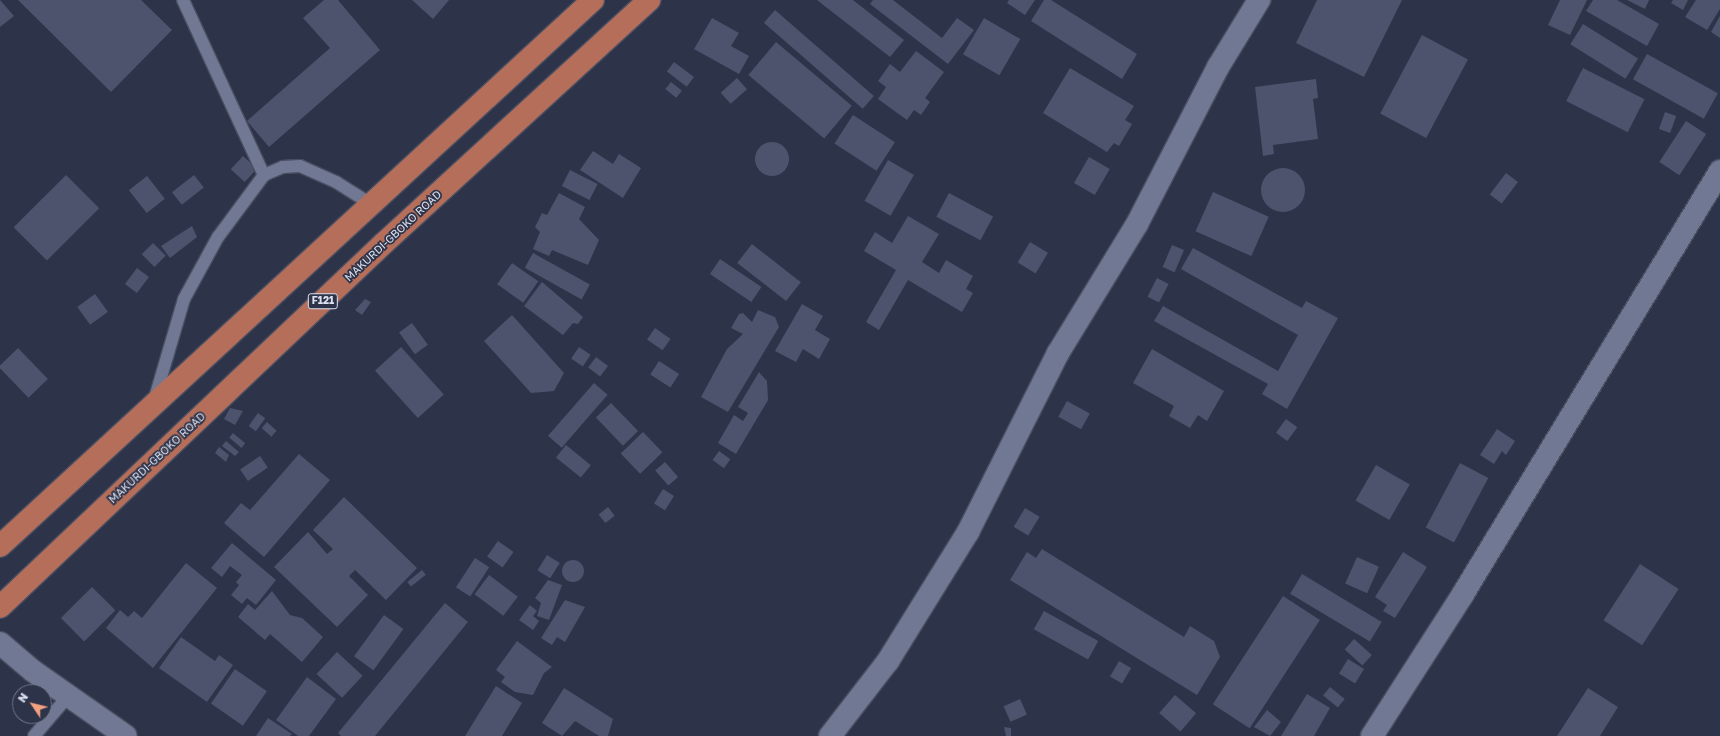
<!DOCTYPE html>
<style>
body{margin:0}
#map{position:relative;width:1720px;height:736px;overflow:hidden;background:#2d3349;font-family:"Golos Text",sans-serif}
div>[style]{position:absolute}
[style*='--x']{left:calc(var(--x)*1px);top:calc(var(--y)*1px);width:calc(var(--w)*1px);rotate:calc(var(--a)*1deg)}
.building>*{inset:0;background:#4d536c;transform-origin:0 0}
.round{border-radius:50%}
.roads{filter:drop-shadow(1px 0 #494e61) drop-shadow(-1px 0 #494e61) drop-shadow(0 1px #494e61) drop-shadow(0 -1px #494e61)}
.lane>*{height:12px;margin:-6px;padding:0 6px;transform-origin:6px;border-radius:6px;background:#717893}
.street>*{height:22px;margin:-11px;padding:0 11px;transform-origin:11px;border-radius:11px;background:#717893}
.primary>*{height:22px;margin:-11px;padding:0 11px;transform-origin:11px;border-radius:11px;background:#b46e5a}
span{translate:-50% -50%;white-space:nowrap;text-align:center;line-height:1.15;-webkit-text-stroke:3.5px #2d3349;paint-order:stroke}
.shield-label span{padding:1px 3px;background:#2d3349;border:1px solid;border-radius:3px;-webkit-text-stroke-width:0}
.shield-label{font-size:10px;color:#dde1f0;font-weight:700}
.street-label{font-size:11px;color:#dde1f0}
.north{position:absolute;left:12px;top:684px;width:40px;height:40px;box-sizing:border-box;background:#2d3349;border:1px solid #73798c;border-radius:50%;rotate:305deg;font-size:11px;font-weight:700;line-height:16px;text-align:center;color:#dde1f0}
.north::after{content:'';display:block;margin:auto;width:14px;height:18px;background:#f2a080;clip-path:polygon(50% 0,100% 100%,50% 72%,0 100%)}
</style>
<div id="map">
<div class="building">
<i style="clip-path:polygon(0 0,14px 16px,0 27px)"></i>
<i style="clip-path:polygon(18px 0,141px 0,172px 30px,111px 92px)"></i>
<i style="clip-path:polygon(324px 0,338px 0,380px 50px,269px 147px,247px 121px,330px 48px,303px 18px)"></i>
<i style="clip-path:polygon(412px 0,449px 0,433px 19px)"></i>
<i style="clip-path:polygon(817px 0,853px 0,904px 40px,890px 57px)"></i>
<i style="clip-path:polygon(873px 0,893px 0,942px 38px,957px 18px,974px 30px,948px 64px,870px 4px)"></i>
<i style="clip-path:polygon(1009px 0,1035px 0,1025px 15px,1007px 3px)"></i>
<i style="clip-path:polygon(1044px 0,1051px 0,1137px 54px,1122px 79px,1031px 21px)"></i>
<i style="clip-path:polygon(1317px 0,1402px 0,1364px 77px,1296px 43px)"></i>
<i style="clip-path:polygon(1560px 0,1587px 0,1570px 35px,1548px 25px)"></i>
<i style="clip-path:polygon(1593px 0,1617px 0,1659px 24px,1647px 46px,1586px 11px)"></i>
<i style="clip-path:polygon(1627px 0,1649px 0,1645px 9px)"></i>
<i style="clip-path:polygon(1673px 0,1688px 0,1683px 10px,1671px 3px)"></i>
<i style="clip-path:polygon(1696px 0,1720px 0,1720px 9px,1707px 30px,1685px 17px)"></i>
<i style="left:775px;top:10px;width:131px;height:17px;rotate:41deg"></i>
<i style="clip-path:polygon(1720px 16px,1720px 38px,1711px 32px)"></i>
<i style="clip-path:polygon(712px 18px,739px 33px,731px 46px,749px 56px,739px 74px,694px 49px)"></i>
<i style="left:984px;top:18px;width:42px;height:42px;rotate:30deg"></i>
<i style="left:1583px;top:24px;width:65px;height:24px;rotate:32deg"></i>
<i style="left:1422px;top:35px;width:52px;height:89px;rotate:28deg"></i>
<i style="left:776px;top:42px;width:99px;height:43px;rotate:40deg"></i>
<i style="clip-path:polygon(916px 51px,944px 72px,925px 98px,930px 102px,921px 115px,914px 110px,907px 120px,878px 99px,886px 87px,878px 81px,890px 64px,900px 72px)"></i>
<i style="left:1647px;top:54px;width:81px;height:29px;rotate:29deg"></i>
<i style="left:674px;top:62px;width:25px;height:12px;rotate:37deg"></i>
<i style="clip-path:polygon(1070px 68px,1134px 106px,1125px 120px,1132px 124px,1119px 146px,1114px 143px,1107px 152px,1043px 113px)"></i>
<i style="left:1583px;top:68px;width:69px;height:37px;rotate:27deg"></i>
<i style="left:737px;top:78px;width:15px;height:22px;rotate:48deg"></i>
<i style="clip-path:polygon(1316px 79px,1318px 98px,1313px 99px,1318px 139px,1273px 145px,1274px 154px,1263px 156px,1255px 87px)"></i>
<i style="left:671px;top:82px;width:14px;height:9px;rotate:39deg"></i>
<i style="left:1665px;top:112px;width:12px;height:18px;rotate:20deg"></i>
<i style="left:853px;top:115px;width:50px;height:34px;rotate:33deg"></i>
<i style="left:1686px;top:121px;width:24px;height:49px;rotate:33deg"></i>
<i class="round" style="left:755px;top:142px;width:34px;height:34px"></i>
<i style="clip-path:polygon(593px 151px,613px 164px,619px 154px,641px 168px,623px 198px,580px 170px)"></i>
<i style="left:243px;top:156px;width:19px;height:18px;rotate:43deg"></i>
<i style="left:1089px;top:157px;width:24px;height:30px;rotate:30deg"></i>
<i style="left:888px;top:160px;width:30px;height:47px;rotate:30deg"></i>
<i class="round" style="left:1261px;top:168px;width:44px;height:44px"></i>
<i style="left:570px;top:170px;width:31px;height:18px;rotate:27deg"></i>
<i style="left:1506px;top:173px;width:15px;height:27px;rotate:37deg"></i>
<i style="left:66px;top:175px;width:47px;height:74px;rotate:45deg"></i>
<i style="left:194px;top:175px;width:16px;height:28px;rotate:52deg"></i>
<i style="left:147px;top:176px;width:29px;height:23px;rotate:52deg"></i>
<i style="left:1213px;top:192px;width:61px;height:43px;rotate:24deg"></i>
<i style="clip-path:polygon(559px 193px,585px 207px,579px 219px,599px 240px,588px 265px,552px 250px,549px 256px,533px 249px,540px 232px,535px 227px,542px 213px,547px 215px)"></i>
<i style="left:949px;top:193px;width:50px;height:27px;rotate:28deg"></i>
<i style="clip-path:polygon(908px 216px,939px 234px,922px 262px,939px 273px,946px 260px,973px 276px,966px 289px,973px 293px,962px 312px,908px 280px,879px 330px,866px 322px,896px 270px,864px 251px,875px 232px,892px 243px)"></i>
<i style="clip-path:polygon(192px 226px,197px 237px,170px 258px,161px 246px)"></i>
<i style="left:1030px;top:242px;width:21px;height:24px;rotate:31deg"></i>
<i style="left:153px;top:243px;width:18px;height:16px;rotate:45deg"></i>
<i style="left:752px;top:244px;width:62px;height:24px;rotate:38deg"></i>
<i style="left:1172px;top:245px;width:13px;height:24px;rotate:23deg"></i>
<i style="clip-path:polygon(1193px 248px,1302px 308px,1306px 301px,1338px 318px,1287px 409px,1262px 394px,1268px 384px,1154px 321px,1163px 306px,1278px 371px,1298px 335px,1181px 269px)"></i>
<i style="left:533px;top:253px;width:65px;height:17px;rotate:29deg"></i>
<i style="left:720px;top:259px;width:50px;height:18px;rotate:34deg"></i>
<i style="left:512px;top:263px;width:32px;height:26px;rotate:35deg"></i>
<i style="left:137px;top:268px;width:15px;height:20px;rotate:37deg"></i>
<i style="left:1157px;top:278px;width:13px;height:21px;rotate:27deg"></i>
<i style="clip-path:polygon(542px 282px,583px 317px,578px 324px,573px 323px,563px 335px,524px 306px)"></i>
<i style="left:95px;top:294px;width:22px;height:22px;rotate:54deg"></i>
<i style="clip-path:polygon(365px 299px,371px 302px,362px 315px,355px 310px)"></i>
<i style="clip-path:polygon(802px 304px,823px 316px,815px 330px,830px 339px,819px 359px,803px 349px,796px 362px,775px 351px)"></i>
<i style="clip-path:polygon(758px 310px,775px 317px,779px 327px,728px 412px,701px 397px,727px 349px,743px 334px,731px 328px,739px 314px,743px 313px,752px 322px)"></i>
<i style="clip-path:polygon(512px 315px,564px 373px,554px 391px,531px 393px,484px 341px)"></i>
<i style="left:412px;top:323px;width:27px;height:16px;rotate:54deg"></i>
<i style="left:655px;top:328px;width:19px;height:14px;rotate:35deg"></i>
<i style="left:401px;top:347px;width:64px;height:35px;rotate:48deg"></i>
<i style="left:579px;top:347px;width:14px;height:14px;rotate:34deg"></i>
<i style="left:18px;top:348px;width:43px;height:27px;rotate:46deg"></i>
<i style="clip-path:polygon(1152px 349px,1224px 391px,1207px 421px,1198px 415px,1190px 428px,1169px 416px,1174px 406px,1133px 383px)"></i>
<i style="left:596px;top:357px;width:15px;height:13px;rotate:37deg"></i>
<i style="left:659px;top:361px;width:24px;height:16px;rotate:33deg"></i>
<i style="clip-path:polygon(759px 372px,767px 381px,768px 400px,736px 454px,718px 443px,734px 415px,743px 421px,748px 413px,738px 407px)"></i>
<i style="left:594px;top:383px;width:18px;height:70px;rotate:41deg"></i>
<i style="left:1067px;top:401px;width:26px;height:18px;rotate:29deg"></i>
<i style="left:611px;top:403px;width:39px;height:21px;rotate:46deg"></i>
<i style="clip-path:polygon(230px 408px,243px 411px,235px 425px,224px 419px)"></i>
<i style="left:258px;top:413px;width:9px;height:16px;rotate:36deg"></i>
<i style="left:1286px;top:419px;width:14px;height:17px;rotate:36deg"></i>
<i style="left:267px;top:422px;width:13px;height:8px;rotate:42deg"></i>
<i style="clip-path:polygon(1497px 429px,1515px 441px,1506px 455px,1502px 451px,1494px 464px,1480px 455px)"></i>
<i style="left:643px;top:432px;width:28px;height:31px;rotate:46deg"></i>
<i style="left:233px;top:433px;width:16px;height:6px;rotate:40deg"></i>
<i style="clip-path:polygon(226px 441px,239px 452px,235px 456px,222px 446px)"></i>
<i style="left:566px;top:445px;width:32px;height:16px;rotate:39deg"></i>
<i style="clip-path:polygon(219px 447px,229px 455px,226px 462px,215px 453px)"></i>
<i style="left:719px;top:451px;width:14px;height:11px;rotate:36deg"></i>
<i style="clip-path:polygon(299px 454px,330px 480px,264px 557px,224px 523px,241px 503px,250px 510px)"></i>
<i style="left:260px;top:456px;width:14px;height:24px;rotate:56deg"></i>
<i style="left:665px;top:462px;width:20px;height:13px;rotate:49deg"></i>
<i style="left:1460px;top:463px;width:32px;height:73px;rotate:28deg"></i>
<i style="left:1376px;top:465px;width:39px;height:41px;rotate:30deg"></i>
<i style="left:663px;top:489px;width:13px;height:17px;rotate:32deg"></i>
<i style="clip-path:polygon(344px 497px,417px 568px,386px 600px,355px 570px,349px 576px,368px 595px,337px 627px,274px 567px,308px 532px,327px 554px,333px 549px,313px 530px)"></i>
<i style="left:608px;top:507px;width:11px;height:12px;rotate:52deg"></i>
<i style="left:1025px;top:508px;width:17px;height:22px;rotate:31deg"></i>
<i style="left:498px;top:541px;width:19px;height:19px;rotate:35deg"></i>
<i style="clip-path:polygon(232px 543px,276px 580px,256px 605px,247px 598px,242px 604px,231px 595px,239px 585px,236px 582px,242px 575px,230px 566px,222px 577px,211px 568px)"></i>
<i style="clip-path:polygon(1042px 549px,1184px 637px,1190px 626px,1214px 641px,1220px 657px,1197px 695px,1010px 580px,1027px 552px,1036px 558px)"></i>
<i style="clip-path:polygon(1403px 552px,1427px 567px,1395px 618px,1383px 611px,1387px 605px,1375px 597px)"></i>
<i style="left:547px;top:555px;width:15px;height:18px;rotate:32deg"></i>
<i style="left:1357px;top:557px;width:24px;height:29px;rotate:24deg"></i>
<i style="left:475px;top:558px;width:17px;height:35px;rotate:33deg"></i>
<i class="round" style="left:562px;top:560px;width:22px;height:22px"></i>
<i style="clip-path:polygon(186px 563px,217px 588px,153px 668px,106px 628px,120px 610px,128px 617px,134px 611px,142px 618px)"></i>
<i style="left:1640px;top:564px;width:46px;height:67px;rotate:33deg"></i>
<i style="left:422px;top:570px;width:6px;height:19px;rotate:51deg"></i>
<i style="left:1302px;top:574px;width:93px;height:23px;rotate:31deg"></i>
<i style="left:489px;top:575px;width:36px;height:24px;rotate:37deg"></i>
<i style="clip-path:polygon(548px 580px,562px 585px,549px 620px,537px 616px,541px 603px,535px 598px)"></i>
<i style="left:92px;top:587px;width:33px;height:44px;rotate:45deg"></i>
<i style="clip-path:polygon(272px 591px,290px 615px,302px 618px,323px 637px,302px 662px,270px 634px,265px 640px,238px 617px,248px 604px,255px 610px)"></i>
<i style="left:1283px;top:596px;width:44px;height:129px;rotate:33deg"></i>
<i style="clip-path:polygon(565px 600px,585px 607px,565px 642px,557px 637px,552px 645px,541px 638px)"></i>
<i style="clip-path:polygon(445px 603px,468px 622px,375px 736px,341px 736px,338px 733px)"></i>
<i style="clip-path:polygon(530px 605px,537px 611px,533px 616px,539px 621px,533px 630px,519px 620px)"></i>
<i style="left:1044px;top:611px;width:62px;height:21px;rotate:29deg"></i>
<i style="left:384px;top:615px;width:24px;height:51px;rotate:36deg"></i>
<i style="clip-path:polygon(181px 637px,215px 661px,219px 655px,233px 665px,207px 702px,159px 668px)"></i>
<i style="left:1354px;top:639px;width:24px;height:14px;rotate:42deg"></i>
<i style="clip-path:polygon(517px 641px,552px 667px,544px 673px,533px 695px,515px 692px,501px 682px,505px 677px,496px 670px)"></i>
<i style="left:337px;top:652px;width:35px;height:30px;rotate:43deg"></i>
<i style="left:1348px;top:659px;width:19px;height:17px;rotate:32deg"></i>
<i style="left:1119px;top:661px;width:14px;height:18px;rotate:30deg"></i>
<i style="left:235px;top:669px;width:39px;height:42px;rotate:35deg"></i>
<i style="clip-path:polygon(307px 677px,336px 699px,309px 736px,298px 736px,276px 720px)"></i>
<i style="clip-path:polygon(496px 686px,522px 703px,502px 736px,465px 736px)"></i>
<i style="left:1330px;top:687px;width:19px;height:11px;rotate:39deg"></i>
<i style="clip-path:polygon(564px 688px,613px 719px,608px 736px,599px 736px,575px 721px,562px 736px,542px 723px)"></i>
<i style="clip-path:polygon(1588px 688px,1618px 707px,1600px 736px,1557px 736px)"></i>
<i style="clip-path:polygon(1307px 694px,1330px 708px,1314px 736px,1281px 736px)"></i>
<i style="left:1175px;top:695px;width:28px;height:24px;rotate:41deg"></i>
<i style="left:1020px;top:699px;width:17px;height:18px;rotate:66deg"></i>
<i style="clip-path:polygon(1267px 710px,1281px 722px,1270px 736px,1254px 727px)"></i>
<i style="clip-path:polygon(268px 718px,292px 734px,290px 736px,256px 736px)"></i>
<i style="clip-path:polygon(1004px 727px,1011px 728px,1011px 736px,1006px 736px)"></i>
</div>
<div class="roads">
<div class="lane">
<i style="--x:183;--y:0;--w:193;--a:65.2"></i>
<i style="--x:154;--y:401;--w:106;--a:-73.6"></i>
<i style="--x:184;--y:299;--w:71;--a:-61.3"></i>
<i style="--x:218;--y:237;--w:77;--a:-53.4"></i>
<i style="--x:264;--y:175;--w:21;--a:-23"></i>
<i style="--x:283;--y:167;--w:17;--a:-3"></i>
<i style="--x:300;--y:166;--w:39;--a:24"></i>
<i style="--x:336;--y:182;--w:41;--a:32.2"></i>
<i style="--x:34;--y:736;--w:55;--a:-49.4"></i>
</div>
<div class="street">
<i style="--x:0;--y:643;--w:43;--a:40.3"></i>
<i style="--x:33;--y:671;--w:113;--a:35"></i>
<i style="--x:830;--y:736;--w:95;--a:-52.3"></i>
<i style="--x:888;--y:661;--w:152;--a:-58.2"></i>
<i style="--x:968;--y:532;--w:200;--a:-63.3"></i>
<i style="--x:1058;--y:353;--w:151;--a:-58.5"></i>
<i style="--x:1137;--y:224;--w:177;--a:-62.7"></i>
<i style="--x:1218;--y:67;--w:79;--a:-58.5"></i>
<i style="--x:1372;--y:736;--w:169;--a:-57.3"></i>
<i style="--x:1463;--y:594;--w:495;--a:-58.7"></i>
</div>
<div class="primary">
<i style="--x:0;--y:546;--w:806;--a:-42.64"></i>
<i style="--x:0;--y:607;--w:529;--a:-43.47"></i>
<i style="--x:384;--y:243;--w:360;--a:-42.5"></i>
</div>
</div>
<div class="shield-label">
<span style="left:323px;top:301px">F121</span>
</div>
<div class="street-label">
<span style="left:393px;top:236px;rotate:-43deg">MAKURDI-GBOKO ROAD</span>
<span style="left:157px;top:458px;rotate:-43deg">MAKURDI-GBOKO ROAD</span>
</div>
<div class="north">N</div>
</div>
